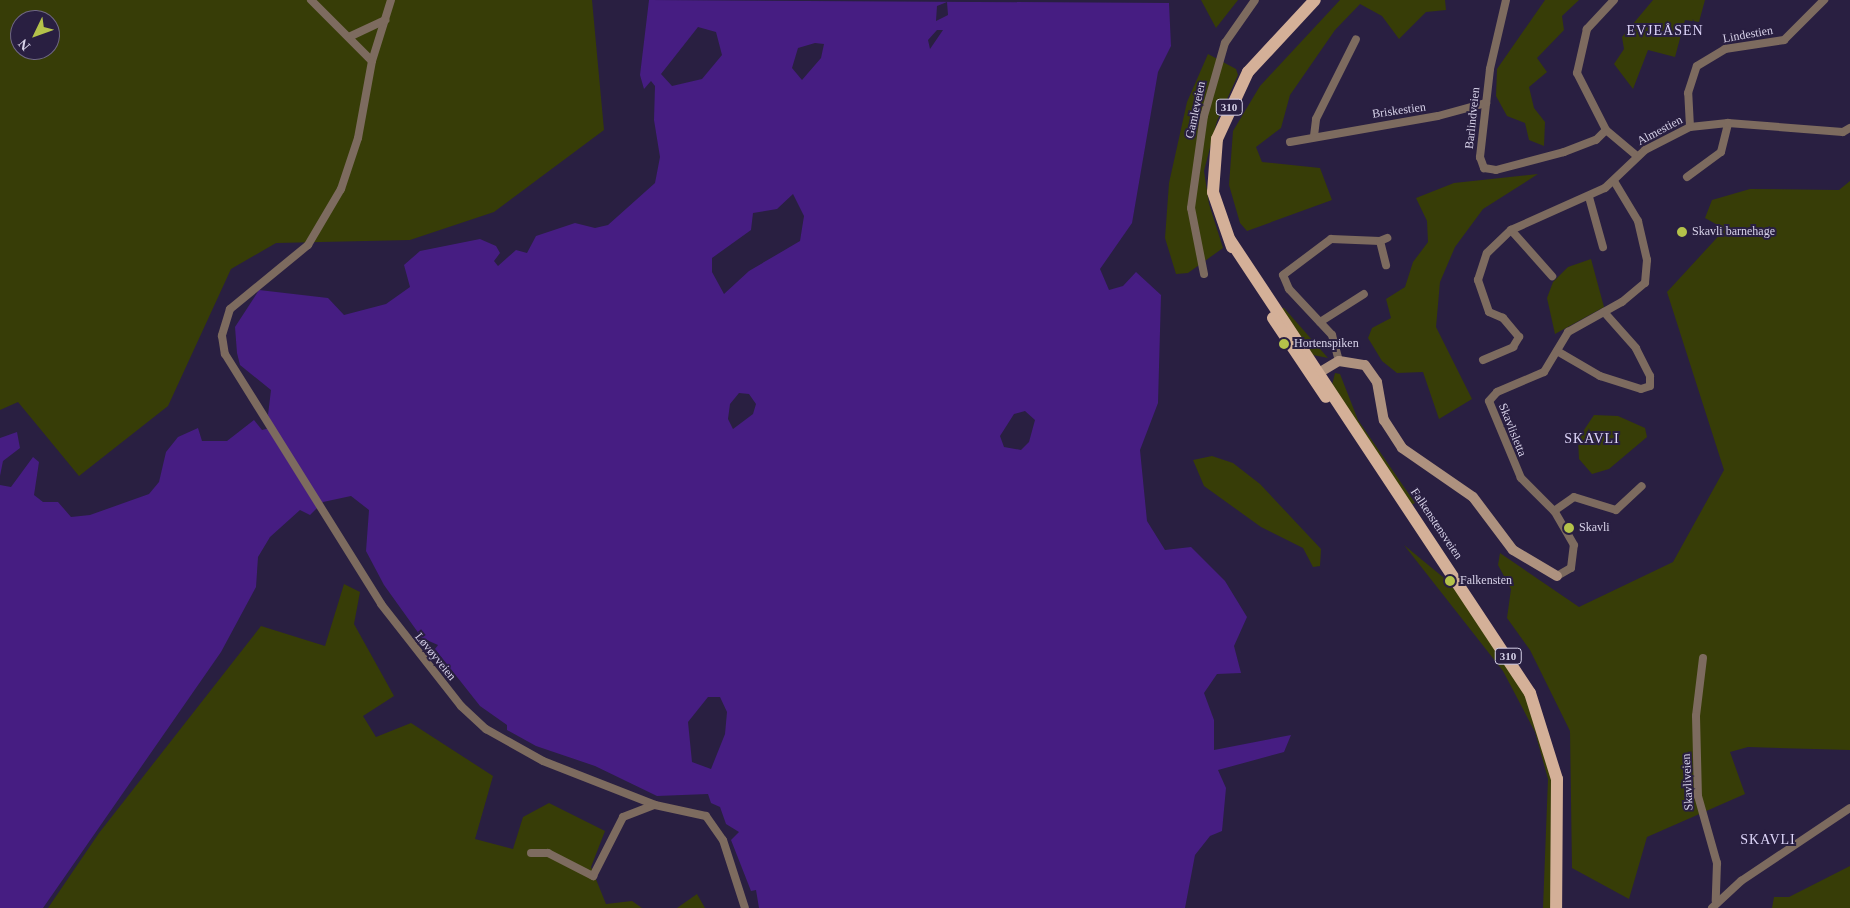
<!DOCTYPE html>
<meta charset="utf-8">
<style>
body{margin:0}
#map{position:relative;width:1850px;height:908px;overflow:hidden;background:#291f41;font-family:Georgia,serif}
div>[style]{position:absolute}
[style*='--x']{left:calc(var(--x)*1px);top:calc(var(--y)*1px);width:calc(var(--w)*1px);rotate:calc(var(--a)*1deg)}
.green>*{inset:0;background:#373d07}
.water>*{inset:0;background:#461d82}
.street>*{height:8px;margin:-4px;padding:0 4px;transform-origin:4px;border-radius:4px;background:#7d6b5f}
.secondary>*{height:10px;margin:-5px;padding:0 5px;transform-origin:5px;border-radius:5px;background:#ae927f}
.primary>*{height:12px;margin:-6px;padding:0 6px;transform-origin:6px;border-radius:6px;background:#d4b098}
.dots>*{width:14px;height:14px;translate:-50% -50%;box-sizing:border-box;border:2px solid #291f41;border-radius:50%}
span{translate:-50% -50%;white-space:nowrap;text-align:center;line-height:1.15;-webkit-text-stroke:4px #291f41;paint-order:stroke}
.shield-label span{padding:1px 4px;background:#291f41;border:1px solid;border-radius:4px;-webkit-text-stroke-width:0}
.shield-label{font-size:11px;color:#d7d2e9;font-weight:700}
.street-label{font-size:12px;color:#d7d2e9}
.poi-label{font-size:12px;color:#d7d2e9}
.left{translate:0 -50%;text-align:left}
.neighbourhood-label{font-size:14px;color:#ded6fa;letter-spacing:1px}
.north{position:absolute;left:10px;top:10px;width:50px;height:50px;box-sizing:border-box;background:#291f41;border:1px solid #6f6784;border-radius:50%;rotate:228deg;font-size:14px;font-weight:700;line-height:20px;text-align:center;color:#d7d2e9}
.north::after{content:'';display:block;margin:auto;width:18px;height:22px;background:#b4c24a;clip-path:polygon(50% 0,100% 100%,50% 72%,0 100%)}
</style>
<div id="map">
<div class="green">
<i style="clip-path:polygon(evenodd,0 0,592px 0,604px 130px,494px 212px,410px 240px,276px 243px,231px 269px,168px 406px,79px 476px,18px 402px,0 410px,0 0,20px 20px,50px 20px,50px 50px,20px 50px,20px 20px)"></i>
<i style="clip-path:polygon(1201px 0,1238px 0,1216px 28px)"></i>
<i style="clip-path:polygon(1340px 0,1445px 0,1446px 10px,1426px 12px,1399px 39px,1382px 16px,1360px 4px,1335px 30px,1290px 95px,1281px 128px,1256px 147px,1262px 162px,1320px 168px,1332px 200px,1247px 231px,1240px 223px,1229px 185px,1233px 131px,1260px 86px)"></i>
<i style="clip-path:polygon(1545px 0,1579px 0,1562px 16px,1564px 30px,1537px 58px,1547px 72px,1529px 87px,1534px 108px,1545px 122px,1544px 146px,1529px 140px,1525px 123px,1507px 116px,1496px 96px,1497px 69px)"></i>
<i style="clip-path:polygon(1653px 0,1705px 0,1699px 22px,1685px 20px,1675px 57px,1648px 50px,1633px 89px,1614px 64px,1624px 49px,1622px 37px)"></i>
<i style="clip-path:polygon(1208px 54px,1236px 69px,1238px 75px,1217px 121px,1204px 171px,1209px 204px,1223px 248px,1188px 273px,1176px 274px,1165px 238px,1169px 183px,1187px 102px)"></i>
<i style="clip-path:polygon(1538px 174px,1483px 209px,1455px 247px,1440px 282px,1436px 327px,1472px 399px,1439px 419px,1423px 372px,1397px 373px,1382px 361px,1368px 338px,1372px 328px,1391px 318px,1386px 299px,1405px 287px,1413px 262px,1428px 242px,1427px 221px,1416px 198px,1454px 183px)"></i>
<i style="clip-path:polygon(1850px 181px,1850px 750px,1748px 747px,1730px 752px,1745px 794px,1647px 837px,1629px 899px,1572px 868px,1570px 731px,1530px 650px,1507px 618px,1511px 589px,1498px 565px,1500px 553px,1579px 607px,1673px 562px,1724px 470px,1667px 292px,1725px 229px,1705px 218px,1712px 200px,1750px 189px,1839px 190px)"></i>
<i style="clip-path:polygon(1591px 259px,1604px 307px,1555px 334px,1547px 298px,1553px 282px,1568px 267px)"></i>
<i style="clip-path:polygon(1281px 308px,1284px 308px,1328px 358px,1313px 355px)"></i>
<i style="clip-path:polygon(1335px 373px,1340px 374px,1358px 420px,1415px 503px,1411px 505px,1332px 385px)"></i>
<i style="clip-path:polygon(1594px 415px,1618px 416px,1645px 428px,1647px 437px,1609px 469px,1592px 474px,1579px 459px,1578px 439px)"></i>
<i style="clip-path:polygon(1212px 456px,1233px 463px,1260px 484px,1321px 549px,1320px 566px,1313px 567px,1303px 548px,1261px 527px,1204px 486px,1193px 460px)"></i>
<i style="clip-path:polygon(1404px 545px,1455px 587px,1521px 682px,1552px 766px,1551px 908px,1543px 908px,1548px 779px,1535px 732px,1503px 671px)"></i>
<i style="clip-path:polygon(344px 584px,360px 592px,354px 624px,394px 696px,363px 716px,376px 737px,411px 723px,493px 776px,475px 839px,513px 849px,523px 817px,549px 803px,605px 831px,591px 867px,606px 904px,632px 901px,642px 908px,48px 908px,99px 833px,261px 626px,325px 646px)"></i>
<i style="clip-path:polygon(1850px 866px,1850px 908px,1772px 908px,1774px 897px,1789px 897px)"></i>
<i style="clip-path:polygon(697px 894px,705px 908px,677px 908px)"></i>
</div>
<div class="water">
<i style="clip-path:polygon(evenodd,649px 0,1169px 3px,1171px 46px,1158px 72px,1132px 223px,1100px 269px,1109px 290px,1123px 286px,1136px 272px,1161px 295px,1158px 403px,1140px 450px,1147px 521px,1165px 550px,1191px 547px,1225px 581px,1247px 617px,1234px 646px,1241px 673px,1217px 674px,1204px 693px,1214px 720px,1214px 750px,1291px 735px,1284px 752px,1218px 770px,1226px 788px,1222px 831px,1210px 836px,1195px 855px,1185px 908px,759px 908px,756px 890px,751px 891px,731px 840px,739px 832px,726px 824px,720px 807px,711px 803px,708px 794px,657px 796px,595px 766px,536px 746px,507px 730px,507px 725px,480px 706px,435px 649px,438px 645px,422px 638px,384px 585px,366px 551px,369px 510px,351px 496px,323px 502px,310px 515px,300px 510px,270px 537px,258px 557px,256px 587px,221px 652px,43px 908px,0 908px,0 485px,11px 487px,33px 457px,39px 462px,34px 495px,43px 502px,58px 502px,71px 517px,90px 515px,149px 494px,159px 482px,166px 452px,178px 437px,198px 428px,202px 441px,227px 441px,254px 420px,262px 430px,274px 427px,268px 415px,271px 390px,240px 365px,237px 353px,235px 327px,259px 290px,328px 298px,344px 315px,386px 304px,410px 287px,404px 265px,420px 251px,480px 239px,496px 246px,500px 253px,494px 261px,498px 266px,516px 250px,527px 253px,536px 236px,575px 223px,595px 228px,608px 225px,655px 183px,660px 157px,654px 120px,655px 86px,651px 81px,644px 89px,640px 75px,649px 0,947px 2px,948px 15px,936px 21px,937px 6px,947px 2px,649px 0,698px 27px,716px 32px,722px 55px,702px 79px,672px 86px,661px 74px,698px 27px,649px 0,937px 30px,943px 30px,930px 49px,928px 40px,937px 30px,649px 0,815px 43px,824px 44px,821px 58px,802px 80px,792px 68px,798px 48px,815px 43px,649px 0,793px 194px,804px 216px,800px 241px,749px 271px,724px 294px,712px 272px,712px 258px,751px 230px,753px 213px,777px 209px,793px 194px,649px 0,739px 393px,749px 394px,756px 404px,753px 414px,733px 429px,728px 419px,730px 404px,739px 393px,649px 0,1025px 411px,1035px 420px,1029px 442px,1021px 450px,1004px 447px,1000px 436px,1014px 414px,1025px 411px,649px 0,708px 697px,720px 697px,727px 712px,725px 734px,711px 769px,692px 762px,688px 722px,708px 697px)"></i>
<i style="clip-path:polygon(17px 432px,20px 448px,3px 461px,0 476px,0 438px)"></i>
</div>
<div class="street">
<i style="--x:311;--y:0;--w:86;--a:45"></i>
<i style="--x:391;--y:0;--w:64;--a:107.3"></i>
<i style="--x:372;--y:61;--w:78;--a:100.3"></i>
<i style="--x:358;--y:138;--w:54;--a:108.4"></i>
<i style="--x:341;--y:189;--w:65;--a:120.5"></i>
<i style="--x:308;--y:245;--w:101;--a:140.6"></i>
<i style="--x:230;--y:309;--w:28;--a:107"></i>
<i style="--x:222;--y:336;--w:18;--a:81"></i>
<i style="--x:225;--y:354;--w:295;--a:58"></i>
<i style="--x:381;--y:604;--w:130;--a:51.9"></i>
<i style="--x:461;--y:706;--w:34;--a:43"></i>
<i style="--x:486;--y:729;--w:65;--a:29.3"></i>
<i style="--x:543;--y:761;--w:120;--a:21.4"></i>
<i style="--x:655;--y:805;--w:52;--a:12.2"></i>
<i style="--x:706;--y:816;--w:29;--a:55"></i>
<i style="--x:723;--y:840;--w:71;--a:72.1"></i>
<i style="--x:1506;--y:0;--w:71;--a:103.1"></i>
<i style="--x:1490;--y:69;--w:89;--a:96.5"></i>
<i style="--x:1480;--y:157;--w:12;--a:70"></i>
<i style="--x:1484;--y:168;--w:12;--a:9"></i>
<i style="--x:1496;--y:170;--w:70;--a:-14.8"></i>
<i style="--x:1564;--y:152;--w:34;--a:-21"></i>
<i style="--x:1596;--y:140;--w:14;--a:-45"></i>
<i style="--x:1614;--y:0;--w:40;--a:133"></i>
<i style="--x:1587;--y:29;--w:45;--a:102.8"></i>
<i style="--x:1577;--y:73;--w:64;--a:63"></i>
<i style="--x:1606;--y:130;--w:40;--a:40"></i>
<i style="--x:351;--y:36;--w:38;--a:-25"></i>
<i style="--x:1690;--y:127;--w:34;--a:-93"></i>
<i style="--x:1688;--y:93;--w:28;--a:-72"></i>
<i style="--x:1697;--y:66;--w:33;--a:-31"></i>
<i style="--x:1725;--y:49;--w:60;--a:-8.7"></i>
<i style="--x:1784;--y:40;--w:57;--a:-45"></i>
<i style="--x:1314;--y:136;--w:17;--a:-83"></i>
<i style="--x:1316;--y:119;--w:89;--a:-63.4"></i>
<i style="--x:1290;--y:142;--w:150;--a:-10"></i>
<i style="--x:1438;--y:116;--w:50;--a:-15.2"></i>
<i style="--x:1687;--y:177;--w:42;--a:-36.3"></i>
<i style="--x:1721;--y:152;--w:30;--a:-76"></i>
<i style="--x:1589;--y:197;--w:52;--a:74.4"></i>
<i style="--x:1511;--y:230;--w:62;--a:48.3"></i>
<i style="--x:1380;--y:241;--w:25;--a:76"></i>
<i style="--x:1204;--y:274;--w:67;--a:-101.1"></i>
<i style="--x:1191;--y:208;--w:93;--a:-82"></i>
<i style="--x:1204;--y:116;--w:76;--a:-74"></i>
<i style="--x:1225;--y:43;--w:52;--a:-55.1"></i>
<i style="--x:1320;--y:322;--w:52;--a:-32.5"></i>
<i style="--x:1557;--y:351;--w:50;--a:30.2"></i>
<i style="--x:1600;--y:376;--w:43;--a:17.6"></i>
<i style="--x:1641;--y:389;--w:9;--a:-18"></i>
<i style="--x:1650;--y:386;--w:10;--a:-90"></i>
<i style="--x:1650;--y:376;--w:31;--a:-117"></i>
<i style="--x:1636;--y:348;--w:48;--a:-131.6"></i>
<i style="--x:1483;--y:360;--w:33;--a:-23"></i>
<i style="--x:1513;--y:347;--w:12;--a:-59"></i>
<i style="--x:1519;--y:337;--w:25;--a:-130"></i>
<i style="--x:1503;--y:318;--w:15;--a:-157"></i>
<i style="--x:1489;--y:312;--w:34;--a:-109"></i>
<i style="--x:1478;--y:280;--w:28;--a:-72"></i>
<i style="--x:1487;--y:253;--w:33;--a:-44"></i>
<i style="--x:1511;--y:230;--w:103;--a:-24.1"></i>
<i style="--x:1605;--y:188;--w:55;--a:-43.5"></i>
<i style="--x:1645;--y:150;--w:51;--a:-27.1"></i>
<i style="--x:1690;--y:127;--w:38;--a:-6"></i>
<i style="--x:1728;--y:123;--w:115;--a:4.5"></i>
<i style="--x:1843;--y:132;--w:8;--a:-30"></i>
<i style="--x:1339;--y:361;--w:27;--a:-105"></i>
<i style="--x:1332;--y:335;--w:63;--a:-133.1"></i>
<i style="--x:1289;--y:289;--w:15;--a:-113"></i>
<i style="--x:1283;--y:275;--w:60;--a:-36.9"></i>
<i style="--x:1331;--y:239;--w:49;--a:2.3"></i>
<i style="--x:1380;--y:241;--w:8;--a:-23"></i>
<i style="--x:1554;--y:511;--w:24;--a:-35"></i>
<i style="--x:1574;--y:497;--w:44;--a:17.2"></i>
<i style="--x:1616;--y:510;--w:35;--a:-43"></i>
<i style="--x:1557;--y:576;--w:16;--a:-30"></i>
<i style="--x:1571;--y:568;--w:23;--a:-83"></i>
<i style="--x:1574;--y:545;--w:39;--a:-120"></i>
<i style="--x:1554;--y:511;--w:47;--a:-135"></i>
<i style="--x:1521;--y:478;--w:83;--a:-112.6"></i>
<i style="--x:1489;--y:401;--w:12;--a:-48"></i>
<i style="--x:1497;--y:392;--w:51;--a:-23.1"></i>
<i style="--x:1544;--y:372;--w:47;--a:-59"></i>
<i style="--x:1568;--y:332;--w:62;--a:-29.1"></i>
<i style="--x:1622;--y:302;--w:30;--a:-40"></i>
<i style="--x:1645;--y:283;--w:23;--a:-85"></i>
<i style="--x:1647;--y:260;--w:40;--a:-103"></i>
<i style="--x:1638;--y:221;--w:47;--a:-121"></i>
<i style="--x:1703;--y:658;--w:58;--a:96.9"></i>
<i style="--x:1696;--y:716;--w:80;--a:88.6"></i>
<i style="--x:1698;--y:796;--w:70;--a:74.2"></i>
<i style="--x:1717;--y:863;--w:38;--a:92"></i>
<i style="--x:531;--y:853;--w:17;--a:0"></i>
<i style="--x:548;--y:853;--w:51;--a:27.1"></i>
<i style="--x:593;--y:876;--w:66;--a:-63"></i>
<i style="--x:623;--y:817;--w:34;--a:-21"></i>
<i style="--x:1712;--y:908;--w:40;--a:-43"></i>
<i style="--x:1741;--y:881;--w:131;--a:-33.8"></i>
</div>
<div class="secondary">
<i style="--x:1312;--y:377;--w:31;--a:-31"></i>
<i style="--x:1339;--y:361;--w:26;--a:9"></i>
<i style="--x:1365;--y:365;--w:21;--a:55"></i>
<i style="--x:1377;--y:382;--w:39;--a:80"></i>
<i style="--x:1384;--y:420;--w:33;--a:57"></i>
<i style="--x:1402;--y:448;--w:86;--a:34.6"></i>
<i style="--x:1473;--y:497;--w:66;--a:53"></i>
<i style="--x:1513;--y:550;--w:51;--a:30.6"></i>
</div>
<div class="primary">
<i style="--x:1230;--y:240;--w:543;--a:56.49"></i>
<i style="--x:1530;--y:693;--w:90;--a:72.6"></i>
<i style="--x:1557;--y:779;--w:129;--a:90.4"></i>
<i style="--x:1232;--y:247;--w:58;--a:-109.1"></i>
<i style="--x:1213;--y:192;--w:53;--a:-85.7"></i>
<i style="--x:1217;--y:139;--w:74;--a:-65.2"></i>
<i style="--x:1248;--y:72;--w:98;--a:-47.1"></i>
<i style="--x:1273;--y:318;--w:95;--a:56.1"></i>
</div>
<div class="dots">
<i style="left:1682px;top:232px;background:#b4c24a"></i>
<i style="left:1284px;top:344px;background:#b4c24a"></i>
<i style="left:1569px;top:528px;background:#b4c24a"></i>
<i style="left:1450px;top:581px;background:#b4c24a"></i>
</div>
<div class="shield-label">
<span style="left:1229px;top:107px">310</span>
<span style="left:1508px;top:656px">310</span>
</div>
<div class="street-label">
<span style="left:1748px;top:35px;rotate:-10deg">Lindestien</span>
<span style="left:1196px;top:110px;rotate:-78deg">Gamleveien</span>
<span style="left:1399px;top:111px;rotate:-8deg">Briskestien</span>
<span style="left:1473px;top:118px;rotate:-84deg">Barlindveien</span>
<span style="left:1660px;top:131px;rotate:-28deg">Almestien</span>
<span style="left:1512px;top:430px;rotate:68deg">Skavlisletta</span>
<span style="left:1436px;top:524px;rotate:56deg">Falkenstensveien</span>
<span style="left:435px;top:657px;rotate:51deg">Løvøyveien</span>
<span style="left:1688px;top:782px;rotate:-93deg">Skavliveien</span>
</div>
<div class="poi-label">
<span class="left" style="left:1692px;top:232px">Skavli barnehage</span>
<span class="left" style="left:1294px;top:344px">Hortenspiken</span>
<span class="left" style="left:1579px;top:528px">Skavli</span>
<span class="left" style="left:1460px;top:581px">Falkensten</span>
</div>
<div class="neighbourhood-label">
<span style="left:1665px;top:31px">EVJEÅSEN</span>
<span style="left:1592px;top:439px">SKAVLI</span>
<span style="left:1768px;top:840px">SKAVLI</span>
</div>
<div class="north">N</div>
</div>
